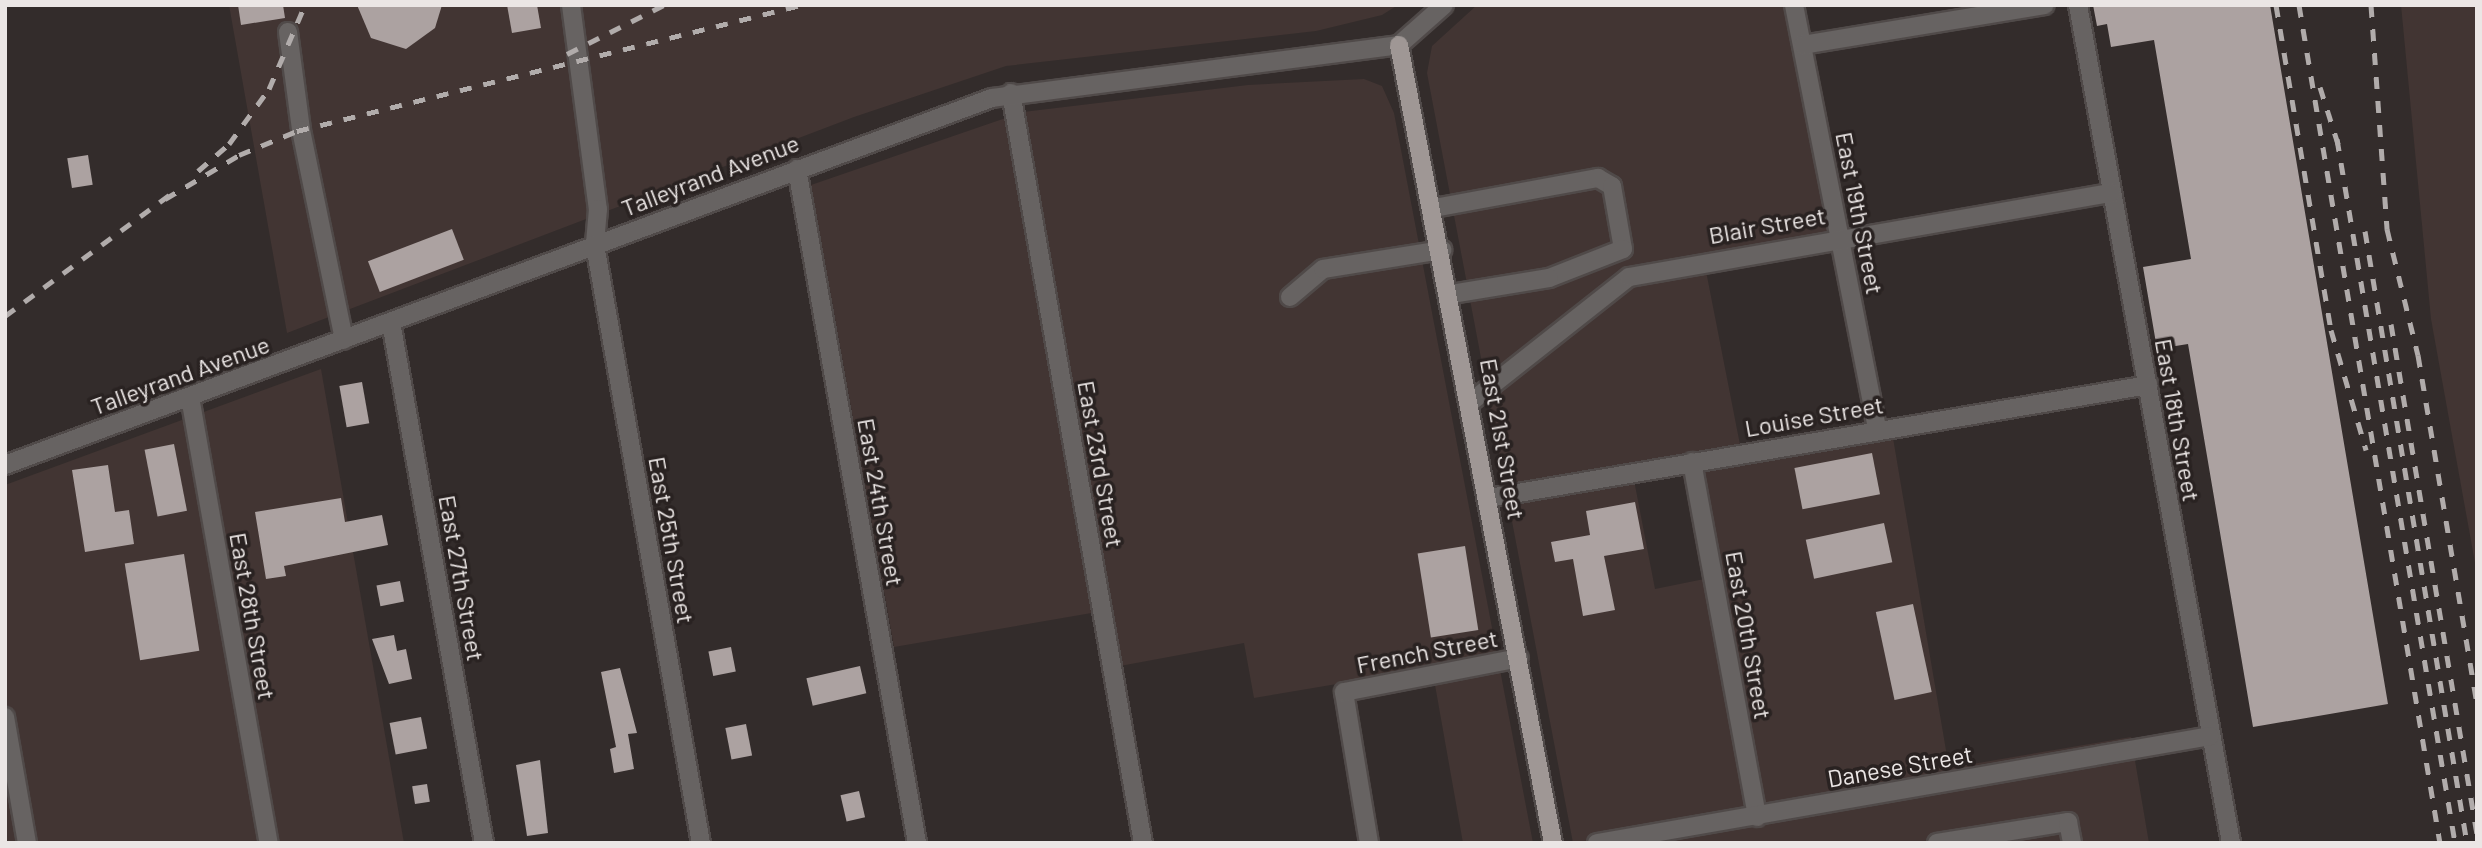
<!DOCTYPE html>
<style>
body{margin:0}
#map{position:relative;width:2482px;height:848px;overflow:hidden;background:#332c2b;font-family:Barlow,sans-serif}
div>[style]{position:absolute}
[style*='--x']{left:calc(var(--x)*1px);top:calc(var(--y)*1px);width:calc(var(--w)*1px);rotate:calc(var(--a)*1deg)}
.built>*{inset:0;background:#423533}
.building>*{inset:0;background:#aca2a1;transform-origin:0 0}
.roads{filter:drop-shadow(2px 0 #504a49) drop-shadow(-2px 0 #504a49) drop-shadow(0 2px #504a49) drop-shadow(0 -2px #504a49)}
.minor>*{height:18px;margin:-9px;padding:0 9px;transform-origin:9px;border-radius:9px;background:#676362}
.major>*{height:18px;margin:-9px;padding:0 9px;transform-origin:9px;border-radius:9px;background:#9f9795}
.rail>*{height:5px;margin-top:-2.5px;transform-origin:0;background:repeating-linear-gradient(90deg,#b1acab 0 12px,transparent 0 24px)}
span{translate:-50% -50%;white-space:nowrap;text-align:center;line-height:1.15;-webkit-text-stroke:7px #292221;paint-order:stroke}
.street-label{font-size:24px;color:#ebe6e5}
.frame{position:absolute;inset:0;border:7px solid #ebe6e5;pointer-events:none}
</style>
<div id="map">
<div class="built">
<i style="clip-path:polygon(229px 5px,1398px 5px,1382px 15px,1316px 31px,1006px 66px,854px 117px,287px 333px)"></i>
<i style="clip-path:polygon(evenodd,1477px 5px,1783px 5px,1832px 243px,1706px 271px,1743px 460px,1893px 438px,1949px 768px,2131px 737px,2149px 843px,1573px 843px,1427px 73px,1432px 46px,1477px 5px,1701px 467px,1719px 576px,1655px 589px,1634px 480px,1701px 467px)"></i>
<i style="clip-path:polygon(2401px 5px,2477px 5px,2477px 574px,2431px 319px)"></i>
<i style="clip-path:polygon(1364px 79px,1382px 86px,1394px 113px,1533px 843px,1463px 843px,1432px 668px,1254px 698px,1244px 643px,1120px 666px,1109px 610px,894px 647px,811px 185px,1023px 112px,1248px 85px)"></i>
<i style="clip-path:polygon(321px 369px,404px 843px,5px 843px,5px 485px)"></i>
</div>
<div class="building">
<i style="clip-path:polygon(238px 5px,283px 5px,285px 18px,241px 25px)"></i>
<i style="clip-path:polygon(357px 5px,442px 5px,435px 28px,406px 49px,371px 38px)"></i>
<i style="clip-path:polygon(507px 5px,537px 5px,541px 28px,512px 33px)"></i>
<i style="clip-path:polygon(2093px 5px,2270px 5px,2388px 704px,2253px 727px,2188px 344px,2157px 349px,2143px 267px,2191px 259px,2154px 40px,2111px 47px,2107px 24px,2097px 26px)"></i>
<i style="left:88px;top:155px;width:30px;height:21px;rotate:81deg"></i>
<i style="left:452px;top:229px;width:33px;height:90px;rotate:69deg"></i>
<i style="left:362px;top:382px;width:42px;height:23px;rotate:80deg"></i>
<i style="left:174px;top:444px;width:68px;height:30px;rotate:79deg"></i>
<i style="left:1872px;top:453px;width:42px;height:79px;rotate:79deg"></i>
<i style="clip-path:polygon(108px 465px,115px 512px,129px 510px,134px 544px,85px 552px,72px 470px)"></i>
<i style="clip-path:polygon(341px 498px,345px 522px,382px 515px,388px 545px,284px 566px,286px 576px,266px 579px,255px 512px)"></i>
<i style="clip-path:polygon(1635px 502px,1644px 549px,1604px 556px,1615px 610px,1583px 616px,1573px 559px,1555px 562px,1551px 542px,1590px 535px,1586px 511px)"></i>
<i style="left:1884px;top:523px;width:40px;height:80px;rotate:78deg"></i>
<i style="left:1465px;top:546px;width:85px;height:48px;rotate:81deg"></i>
<i style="left:184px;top:554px;width:98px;height:60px;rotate:81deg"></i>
<i style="left:400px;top:581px;width:21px;height:24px;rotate:79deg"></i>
<i style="left:1913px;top:604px;width:90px;height:38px;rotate:78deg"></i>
<i style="clip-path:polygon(394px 635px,397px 651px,406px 649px,412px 679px,389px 684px,372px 639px)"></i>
<i style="left:731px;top:647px;width:25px;height:23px;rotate:79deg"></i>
<i style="left:860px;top:666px;width:28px;height:55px;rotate:77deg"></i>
<i style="clip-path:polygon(620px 668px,637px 733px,628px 734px,634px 769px,614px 773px,610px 749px,616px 747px,601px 672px)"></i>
<i style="left:421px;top:717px;width:32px;height:32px;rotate:79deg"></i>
<i style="left:746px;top:724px;width:32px;height:21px;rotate:79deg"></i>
<i style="clip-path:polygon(540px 760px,548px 833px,527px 836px,516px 765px)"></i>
<i style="left:427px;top:784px;width:18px;height:15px;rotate:81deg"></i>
<i style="left:859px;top:791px;width:27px;height:19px;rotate:77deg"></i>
</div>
<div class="roads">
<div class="minor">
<i style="--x:571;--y:5;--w:206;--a:82.5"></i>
<i style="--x:598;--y:209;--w:36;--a:95"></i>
<i style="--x:595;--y:245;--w:607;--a:79.95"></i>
<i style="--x:1794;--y:5;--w:433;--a:78.9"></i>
<i style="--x:2078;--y:5;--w:852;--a:79.65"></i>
<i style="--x:288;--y:32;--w:99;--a:82.4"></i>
<i style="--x:301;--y:130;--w:214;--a:78.4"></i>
<i style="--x:1803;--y:45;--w:245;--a:-9.4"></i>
<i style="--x:1011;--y:93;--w:762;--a:80.02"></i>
<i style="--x:797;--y:169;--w:685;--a:79.9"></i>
<i style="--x:1434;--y:208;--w:167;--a:-10.4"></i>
<i style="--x:1598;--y:178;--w:16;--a:30"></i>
<i style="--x:1612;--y:186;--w:64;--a:80.1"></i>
<i style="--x:1623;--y:249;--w:79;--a:158.6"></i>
<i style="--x:1549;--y:278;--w:99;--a:170.7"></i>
<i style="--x:1290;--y:297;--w:43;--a:-40.3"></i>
<i style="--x:1323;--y:269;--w:121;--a:-9.1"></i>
<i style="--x:391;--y:322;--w:529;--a:79.88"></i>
<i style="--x:190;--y:397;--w:453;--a:80"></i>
<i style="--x:1472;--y:401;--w:200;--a:-38.3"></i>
<i style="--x:1629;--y:277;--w:490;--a:-9.9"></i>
<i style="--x:1692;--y:462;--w:361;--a:79.6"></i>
<i style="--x:5;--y:465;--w:1053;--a:-20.4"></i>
<i style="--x:992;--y:98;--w:410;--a:-7.4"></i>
<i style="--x:1399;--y:45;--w:60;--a:-41.6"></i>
<i style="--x:1489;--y:498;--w:669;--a:-9.73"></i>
<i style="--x:5;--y:717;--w:128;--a:80.1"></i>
<i style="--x:1369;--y:843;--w:153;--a:-99.4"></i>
<i style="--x:1344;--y:692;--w:178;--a:-11"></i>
<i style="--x:1597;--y:843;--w:622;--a:-9.9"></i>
<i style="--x:1937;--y:843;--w:133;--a:-9.1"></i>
<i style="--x:2068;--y:822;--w:21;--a:79"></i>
</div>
<div class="major">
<i style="--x:1399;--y:45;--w:813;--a:79.08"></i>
</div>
</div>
<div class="rail">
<i style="--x:2276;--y:5;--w:330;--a:80.4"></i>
<i style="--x:2331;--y:330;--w:125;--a:73.7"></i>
<i style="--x:2299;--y:5;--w:850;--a:80.45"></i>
<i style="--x:2371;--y:5;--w:225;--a:85.9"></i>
<i style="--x:2387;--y:229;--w:130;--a:76.2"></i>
<i style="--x:2418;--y:355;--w:355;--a:80.4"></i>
<i style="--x:567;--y:54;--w:109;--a:-26.8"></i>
<i style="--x:2320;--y:87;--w:63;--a:72.4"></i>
<i style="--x:2337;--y:139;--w:714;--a:80.48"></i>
<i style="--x:198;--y:171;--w:41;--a:-41.1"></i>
<i style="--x:229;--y:144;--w:68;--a:-54"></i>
<i style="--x:269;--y:89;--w:91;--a:-66.8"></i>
<i style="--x:165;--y:199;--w:86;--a:-30.7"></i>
<i style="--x:239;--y:155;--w:63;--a:-22.5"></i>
<i style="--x:297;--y:131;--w:520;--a:-14.04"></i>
<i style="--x:2365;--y:231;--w:620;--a:80.54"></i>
<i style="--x:5;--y:316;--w:207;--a:-36.4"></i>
<i style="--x:2391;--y:324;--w:517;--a:80.43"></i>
</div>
<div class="street-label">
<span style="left:710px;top:175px;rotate:-21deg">Talleyrand Avenue</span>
<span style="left:1860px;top:213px;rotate:79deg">East 19th Street</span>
<span style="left:1767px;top:225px;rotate:-10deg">Blair Street</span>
<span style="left:180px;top:375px;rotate:-20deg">Talleyrand Avenue</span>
<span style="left:1814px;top:416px;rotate:-10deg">Louise Street</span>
<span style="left:2178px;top:420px;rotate:80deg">East 18th Street</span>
<span style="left:1503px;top:439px;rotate:80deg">East 21st Street</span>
<span style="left:1101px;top:464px;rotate:80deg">East 23rd Street</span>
<span style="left:881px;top:502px;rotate:80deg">East 24th Street</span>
<span style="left:672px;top:540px;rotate:80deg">East 25th Street</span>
<span style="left:462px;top:578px;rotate:80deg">East 27th Street</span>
<span style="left:253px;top:616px;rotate:80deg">East 28th Street</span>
<span style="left:1749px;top:635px;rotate:80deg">East 20th Street</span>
<span style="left:1427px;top:651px;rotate:-11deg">French Street</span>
<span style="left:1900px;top:766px;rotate:-10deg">Danese Street</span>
</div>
<div class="frame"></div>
</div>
